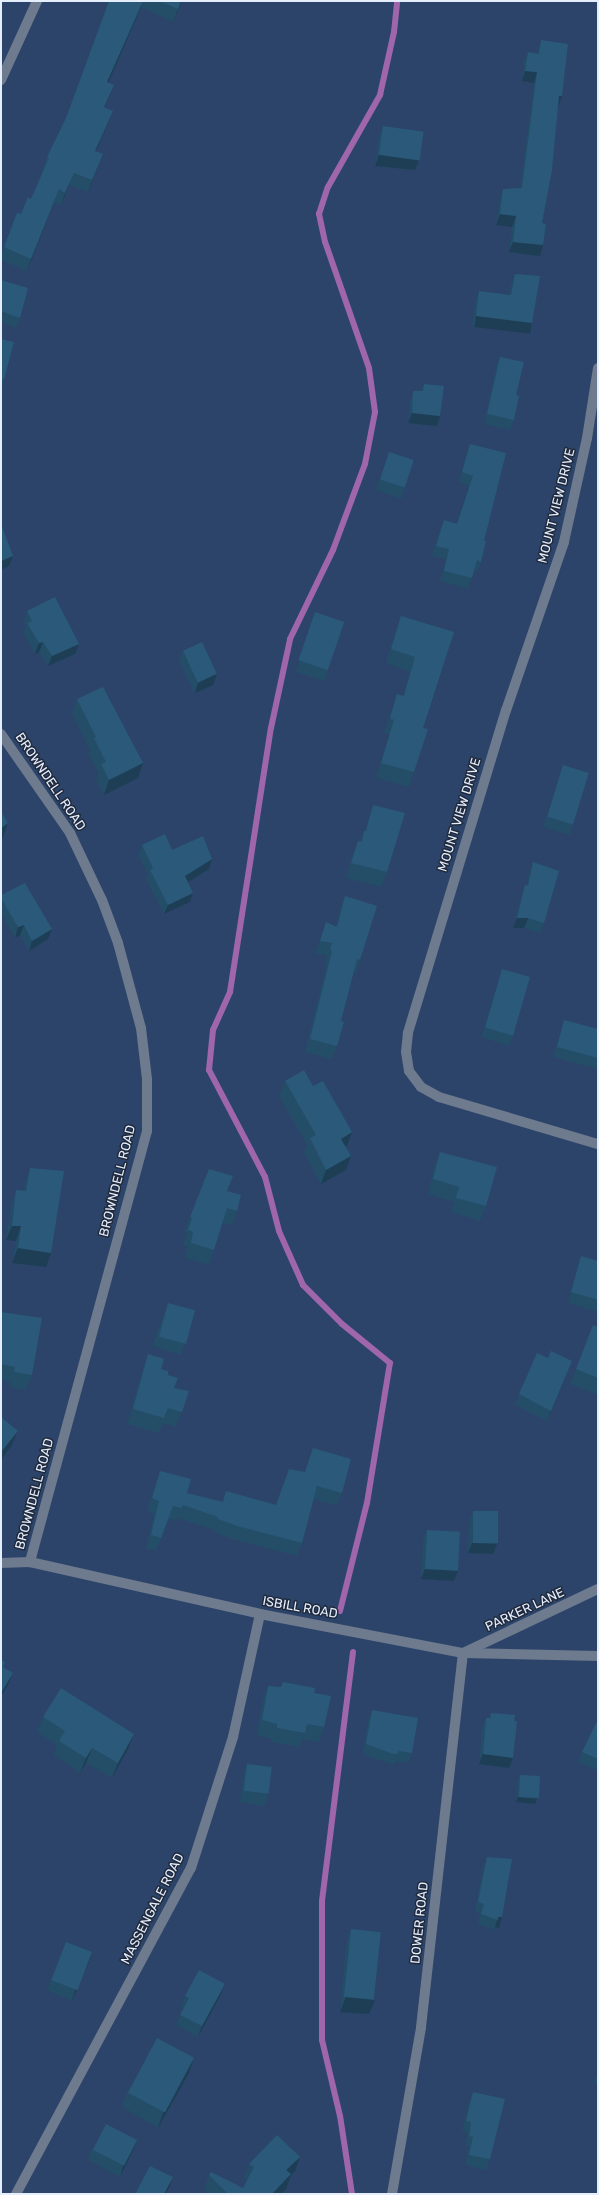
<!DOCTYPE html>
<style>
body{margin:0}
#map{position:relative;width:599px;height:2195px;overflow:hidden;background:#2c446a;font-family:Rubik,sans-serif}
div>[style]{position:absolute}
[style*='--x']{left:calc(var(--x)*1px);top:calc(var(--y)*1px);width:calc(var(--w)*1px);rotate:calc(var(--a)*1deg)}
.stream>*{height:6px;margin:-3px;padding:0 3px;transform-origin:3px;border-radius:3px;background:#9f66ab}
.minor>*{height:10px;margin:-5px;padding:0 5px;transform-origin:5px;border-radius:5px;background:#6e7a8d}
.wall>*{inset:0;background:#244d68}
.shaded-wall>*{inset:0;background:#1d3e55;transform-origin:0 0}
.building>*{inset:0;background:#2a5979;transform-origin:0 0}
span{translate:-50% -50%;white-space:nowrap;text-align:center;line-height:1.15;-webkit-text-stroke:3px #202a3c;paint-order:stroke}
.street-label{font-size:13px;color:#e5eefc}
.frame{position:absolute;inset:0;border:2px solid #e5eefc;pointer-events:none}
</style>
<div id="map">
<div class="stream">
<i style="--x:340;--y:1611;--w:111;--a:-76"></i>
<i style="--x:367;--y:1503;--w:142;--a:-80.7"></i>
<i style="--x:390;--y:1363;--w:62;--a:-140.9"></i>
<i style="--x:342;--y:1324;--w:55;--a:-135"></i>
<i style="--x:303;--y:1285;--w:59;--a:-114"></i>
<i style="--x:279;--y:1231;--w:56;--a:-104.5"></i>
<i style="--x:265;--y:1177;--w:121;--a:-117.6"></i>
<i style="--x:209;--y:1070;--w:40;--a:-84.3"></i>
<i style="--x:213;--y:1030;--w:42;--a:-65.9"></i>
<i style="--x:230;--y:992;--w:267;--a:-81.2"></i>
<i style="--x:271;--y:728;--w:91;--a:-77.9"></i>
<i style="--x:290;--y:639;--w:99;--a:-64.2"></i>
<i style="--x:333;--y:550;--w:92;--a:-69.6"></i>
<i style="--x:365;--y:464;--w:53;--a:-79.1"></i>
<i style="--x:375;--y:412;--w:44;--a:-97.8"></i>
<i style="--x:369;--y:368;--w:133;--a:-109.2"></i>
<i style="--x:325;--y:242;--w:29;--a:-102"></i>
<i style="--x:319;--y:214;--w:28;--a:-72"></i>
<i style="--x:328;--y:187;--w:106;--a:-60.5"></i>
<i style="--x:380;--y:95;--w:65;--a:-77.5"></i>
<i style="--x:394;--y:32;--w:31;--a:-84"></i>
<i style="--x:352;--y:2194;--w:79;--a:-98.7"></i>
<i style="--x:340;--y:2116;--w:78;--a:-103.3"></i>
<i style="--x:322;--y:2040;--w:139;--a:-90"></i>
<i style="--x:322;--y:1901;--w:251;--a:-82.9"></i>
</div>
<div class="minor">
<i style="--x:1;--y:80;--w:87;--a:-65.5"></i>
<i style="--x:598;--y:368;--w:71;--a:98.9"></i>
<i style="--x:587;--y:438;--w:107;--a:102.5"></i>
<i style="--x:564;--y:542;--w:178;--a:109"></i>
<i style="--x:506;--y:710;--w:338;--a:106.9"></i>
<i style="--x:408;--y:1033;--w:19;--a:96"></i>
<i style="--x:406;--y:1052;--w:19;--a:81"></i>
<i style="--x:409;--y:1071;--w:20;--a:53"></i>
<i style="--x:421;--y:1087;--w:21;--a:29"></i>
<i style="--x:439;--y:1097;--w:166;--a:16.5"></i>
<i style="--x:1;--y:734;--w:121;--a:55.1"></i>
<i style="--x:70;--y:833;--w:74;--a:64.5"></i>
<i style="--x:102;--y:900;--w:46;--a:69.6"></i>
<i style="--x:118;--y:943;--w:88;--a:74.9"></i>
<i style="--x:141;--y:1028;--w:51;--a:83.3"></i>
<i style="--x:147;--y:1079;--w:52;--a:90"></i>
<i style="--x:147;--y:1131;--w:447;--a:105.2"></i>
<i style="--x:1;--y:1563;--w:29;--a:-2"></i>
<i style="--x:30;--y:1562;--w:236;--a:12.7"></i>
<i style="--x:260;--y:1614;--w:207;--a:10.9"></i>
<i style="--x:463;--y:1653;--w:135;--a:1.3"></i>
<i style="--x:16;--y:2194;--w:370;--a:-61.8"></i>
<i style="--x:191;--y:1868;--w:138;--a:-72.2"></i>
<i style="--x:233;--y:1737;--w:126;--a:-77.6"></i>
<i style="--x:392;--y:2194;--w:169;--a:-80.1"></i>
<i style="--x:421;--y:2027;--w:376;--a:-83.6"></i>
<i style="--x:463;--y:1653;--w:149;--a:-25.4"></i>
</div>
<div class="wall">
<i style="clip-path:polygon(109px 1px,182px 1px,173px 22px,141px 7px,108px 83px,114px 85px,104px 108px,108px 123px,96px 151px,98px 166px,88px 192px,69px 185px,61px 205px,54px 202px,27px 271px,1px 260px,1px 255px,17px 213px,21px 214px,31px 199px,43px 170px,42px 170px,47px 157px,66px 118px)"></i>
<i style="clip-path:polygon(541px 40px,558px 107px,542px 223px,540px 256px,509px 252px,512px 227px,496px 225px,500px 199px,503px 189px,520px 188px,534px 83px,522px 81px,524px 62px,528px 52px,537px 54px)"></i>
<i style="clip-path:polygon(383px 126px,415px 170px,375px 166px,379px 136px)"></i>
<i style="clip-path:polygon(515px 274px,532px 323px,529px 333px,472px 326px,475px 302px,479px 291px,509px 295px,511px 284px)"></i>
<i style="clip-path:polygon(1px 280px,20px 318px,16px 328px,1px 322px)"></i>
<i style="clip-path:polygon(1px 339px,4px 379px,1px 388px)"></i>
<i style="clip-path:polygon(500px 357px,516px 395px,514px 420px,510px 430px,484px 424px,496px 367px)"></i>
<i style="clip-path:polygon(424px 384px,440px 416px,437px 426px,408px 423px,410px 401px,413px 391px,421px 391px)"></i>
<i style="clip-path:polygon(470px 444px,484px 541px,481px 562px,477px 572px,474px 571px,468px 589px,440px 581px,446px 559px,432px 556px,440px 530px,444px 520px,457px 524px,469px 486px,459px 482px,466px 454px)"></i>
<i style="clip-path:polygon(389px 452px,405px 488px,401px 499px,376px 490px)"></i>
<i style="clip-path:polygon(27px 611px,79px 644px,75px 654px,48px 666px,39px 652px,35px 654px,23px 633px,26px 626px,23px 622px)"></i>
<i style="clip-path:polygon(315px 612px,328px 671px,325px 681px,296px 672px)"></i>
<i style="clip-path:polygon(401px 616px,454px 632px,423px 728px,414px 772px,409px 787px,376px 778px,389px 734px,384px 733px,397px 694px,403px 696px,410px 672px,386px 663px,396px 630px)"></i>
<i style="clip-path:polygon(183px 650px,213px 685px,195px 693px,179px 661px)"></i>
<i style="clip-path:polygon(77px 699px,143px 763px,138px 778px,104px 795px,96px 779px,98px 772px,88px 753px,90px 750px,72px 714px)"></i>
<i style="clip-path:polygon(563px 765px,573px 825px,570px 835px,543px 827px)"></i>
<i style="clip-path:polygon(373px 805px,387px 872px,381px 887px,346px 878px,352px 856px,358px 841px,360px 842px,364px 831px,365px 831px,368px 820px)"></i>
<i style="clip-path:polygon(142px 845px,172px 850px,212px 859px,209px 869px,188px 882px,190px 902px,164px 914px,146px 879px,148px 874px,138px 855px)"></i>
<i style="clip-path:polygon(533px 862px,544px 923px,540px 933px,524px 928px,513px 928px,522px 895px,525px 885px,527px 885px,529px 873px)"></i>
<i style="clip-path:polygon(1px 895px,52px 929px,48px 939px,29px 951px,20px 935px,15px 938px,1px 914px)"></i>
<i style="clip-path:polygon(345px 896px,360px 960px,356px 972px,354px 972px,341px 1021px,337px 1046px,332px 1059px,305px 1052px,327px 964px,325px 963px,327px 956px,315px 953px,326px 922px,336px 926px,340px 909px)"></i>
<i style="clip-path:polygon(502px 969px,513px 1036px,509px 1046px,481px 1037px)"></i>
<i style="clip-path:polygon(564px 1020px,598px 1029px,598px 1069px,553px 1057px,561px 1031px)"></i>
<i style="clip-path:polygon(285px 1081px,313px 1086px,352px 1132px,347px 1146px,346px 1147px,351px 1156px,346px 1170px,321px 1184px,304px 1153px,307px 1145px,279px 1096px)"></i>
<i style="clip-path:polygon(440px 1152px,486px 1206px,480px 1221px,451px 1212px,454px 1202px,428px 1194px,434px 1167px)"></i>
<i style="clip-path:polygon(30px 1168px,46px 1267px,12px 1263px,16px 1241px,6px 1240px,11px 1205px,16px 1190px,23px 1191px,25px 1183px)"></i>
<i style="clip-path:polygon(227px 1191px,237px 1211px,232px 1225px,222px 1223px,214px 1250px,209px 1265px,185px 1258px,188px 1247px,183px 1245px,187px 1232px,184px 1232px,190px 1217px)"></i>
<i style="clip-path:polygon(581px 1256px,598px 1261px,598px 1312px,568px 1303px,578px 1266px)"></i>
<i style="clip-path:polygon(168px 1303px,185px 1344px,181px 1355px,152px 1346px)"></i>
<i style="clip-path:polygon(1px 1312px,32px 1375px,26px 1390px,9px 1387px,10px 1382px,1px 1380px)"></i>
<i style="clip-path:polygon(598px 1327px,598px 1395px,570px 1384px,576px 1369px)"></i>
<i style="clip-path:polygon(148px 1354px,161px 1369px,168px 1375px,178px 1378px,174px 1388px,189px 1391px,176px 1427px,163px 1423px,159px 1433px,127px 1424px,143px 1369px)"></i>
<i style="clip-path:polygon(548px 1358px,568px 1371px,547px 1421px,515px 1405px,519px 1394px)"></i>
<i style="clip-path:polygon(313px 1448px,342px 1493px,337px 1506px,314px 1499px,302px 1543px,297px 1556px,232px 1539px,213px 1532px,214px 1530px,178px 1518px,177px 1521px,169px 1518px,156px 1551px,146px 1548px,154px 1514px,147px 1511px,160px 1471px,187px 1493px,222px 1502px,226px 1491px,276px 1505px,305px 1472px)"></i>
<i style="clip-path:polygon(473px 1511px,497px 1544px,493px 1554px,468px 1553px,469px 1521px)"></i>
<i style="clip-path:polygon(427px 1530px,458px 1571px,454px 1581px,421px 1579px,423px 1540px)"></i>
<i style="clip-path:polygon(283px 1682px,314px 1693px,324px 1727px,319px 1742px,302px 1739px,299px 1747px,272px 1742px,272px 1739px,257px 1735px,263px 1700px,268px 1686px,281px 1687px)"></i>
<i style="clip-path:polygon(372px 1710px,412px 1753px,408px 1763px,395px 1761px,394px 1765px,390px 1764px,363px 1754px,368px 1721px)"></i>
<i style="clip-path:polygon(491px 1713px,509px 1768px,479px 1764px,482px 1728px,486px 1718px,490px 1718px)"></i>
<i style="clip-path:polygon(43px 1717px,134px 1734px,128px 1749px,112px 1778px,86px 1763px,80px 1773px,54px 1755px,57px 1745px,37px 1732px)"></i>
<i style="clip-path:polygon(598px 1725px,598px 1771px,578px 1762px,582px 1752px)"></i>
<i style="clip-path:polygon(247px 1764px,268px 1796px,264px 1806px,240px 1802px,244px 1774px)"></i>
<i style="clip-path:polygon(520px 1775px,535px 1804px,516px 1802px,518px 1780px)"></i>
<i style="clip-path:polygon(487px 1857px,502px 1917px,499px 1928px,495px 1927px,494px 1930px,478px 1924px,480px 1914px,475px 1912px,483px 1868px)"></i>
<i style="clip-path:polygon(351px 1929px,369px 2014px,340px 2012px,346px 1944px)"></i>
<i style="clip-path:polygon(89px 1962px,72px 2001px,47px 1990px,51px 1980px)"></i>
<i style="clip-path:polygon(221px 1994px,198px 2037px,176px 2025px,180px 2015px,184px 2008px,181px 2007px,185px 1996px)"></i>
<i style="clip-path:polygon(194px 2058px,189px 2073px,158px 2128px,122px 2107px,127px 2092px)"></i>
<i style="clip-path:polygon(598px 2071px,598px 2090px,594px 2081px)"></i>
<i style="clip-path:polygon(473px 2092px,490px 2159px,486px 2170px,465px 2165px,469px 2147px,465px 2146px,468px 2133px,462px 2131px,469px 2102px)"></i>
<i style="clip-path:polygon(91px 2149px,133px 2150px,120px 2177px,88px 2160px)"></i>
<i style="clip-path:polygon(300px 2157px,295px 2171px,291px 2175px,286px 2189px,281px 2194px,208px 2194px,204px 2190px,209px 2175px,243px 2188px,247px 2180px,244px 2178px,249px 2164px)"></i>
</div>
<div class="shaded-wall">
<i style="clip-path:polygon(143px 1px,141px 7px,103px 95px,107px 82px)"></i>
<i style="clip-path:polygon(181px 1px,182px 1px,173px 22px,178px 9px)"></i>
<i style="clip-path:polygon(525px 71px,537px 72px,534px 83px,522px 81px)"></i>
<i style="clip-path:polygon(114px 85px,109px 97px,99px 120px,104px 107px)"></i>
<i style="clip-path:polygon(559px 96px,562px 96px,558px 107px)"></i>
<i style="clip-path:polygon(113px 111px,108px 123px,91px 163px,95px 151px)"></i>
<i style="clip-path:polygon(103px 154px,98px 166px,88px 192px,92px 180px)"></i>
<i style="clip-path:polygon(379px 155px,419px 160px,415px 170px,375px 166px)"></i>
<i style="clip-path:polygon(74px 173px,69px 185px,61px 205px,65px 193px)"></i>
<i style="clip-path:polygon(59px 189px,54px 202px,27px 271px,31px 259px)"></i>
<i style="clip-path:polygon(500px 214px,516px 216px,512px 227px,496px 225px)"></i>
<i style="clip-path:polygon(513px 242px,543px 245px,540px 256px,509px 252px)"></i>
<i style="left:476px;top:316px;width:56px;height:11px;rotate:7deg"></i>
<i style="clip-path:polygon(412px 413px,440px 416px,437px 426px,408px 423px)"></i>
<i style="clip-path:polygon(13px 556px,9px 566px,1px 570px,1px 561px)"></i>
<i style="clip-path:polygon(43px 642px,39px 652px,35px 654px,39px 643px)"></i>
<i style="clip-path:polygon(79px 644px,75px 654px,48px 666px,52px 656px)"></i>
<i style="clip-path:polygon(217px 674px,213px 685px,195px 693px,198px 683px)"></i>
<i style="clip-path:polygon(143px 763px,138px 778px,104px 795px,109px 780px)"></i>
<i style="clip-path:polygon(8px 823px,3px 838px,1px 839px,1px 828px)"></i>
<i style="clip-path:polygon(212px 859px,209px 869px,182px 886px,185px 876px)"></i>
<i style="clip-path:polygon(193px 893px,190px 902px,164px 914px,168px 905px)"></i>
<i style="clip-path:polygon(517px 918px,528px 918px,524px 928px,513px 928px)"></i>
<i style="clip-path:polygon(24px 925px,20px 935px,15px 938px,18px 927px)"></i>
<i style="clip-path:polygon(52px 929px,48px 939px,29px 951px,32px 941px)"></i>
<i style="clip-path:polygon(352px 1132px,347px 1146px,336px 1153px,341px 1139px)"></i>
<i style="clip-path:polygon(351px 1156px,346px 1170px,321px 1184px,326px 1170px)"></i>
<i style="clip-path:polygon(12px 1226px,21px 1226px,16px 1241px,6px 1240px)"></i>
<i style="clip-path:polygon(18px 1248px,51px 1253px,46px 1267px,12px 1263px)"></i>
<i style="clip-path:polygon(572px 1361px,568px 1371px,547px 1421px,551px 1411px)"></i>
<i style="clip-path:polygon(18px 1431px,12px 1445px,1px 1460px,1px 1452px)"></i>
<i style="clip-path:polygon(472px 1543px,497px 1544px,493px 1554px,468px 1553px)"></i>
<i style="clip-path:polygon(425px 1569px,458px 1571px,454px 1581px,421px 1579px)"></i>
<i style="clip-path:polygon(13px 1673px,9px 1683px,1px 1697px,1px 1693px)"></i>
<i style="clip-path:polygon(134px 1734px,128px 1749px,112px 1778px,118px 1763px)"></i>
<i style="clip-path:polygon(92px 1748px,86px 1763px,80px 1773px,86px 1758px)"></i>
<i style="clip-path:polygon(483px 1754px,513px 1758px,509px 1768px,479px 1764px)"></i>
<i style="clip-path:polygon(518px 1797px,537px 1799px,535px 1804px,516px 1802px)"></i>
<i style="clip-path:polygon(498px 1917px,502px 1917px,499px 1928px,495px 1927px)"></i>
<i style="clip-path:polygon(92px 1952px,89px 1962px,72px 2001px,75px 1991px)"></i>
<i style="clip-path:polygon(225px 1984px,221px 1994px,198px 2037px,202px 2026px)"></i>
<i style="clip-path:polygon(346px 1997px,375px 2000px,369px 2014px,340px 2012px)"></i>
<i style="clip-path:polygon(194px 2058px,189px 2073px,158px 2128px,163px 2113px)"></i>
<i style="clip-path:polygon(137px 2140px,133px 2150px,120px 2177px,123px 2166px)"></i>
<i style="clip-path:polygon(300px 2157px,295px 2171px,291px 2175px,286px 2189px,281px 2194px,272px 2194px,286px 2170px)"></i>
<i style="clip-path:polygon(173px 2177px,169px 2188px,166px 2194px,164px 2194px)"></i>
</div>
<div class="building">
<i style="clip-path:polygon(109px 1px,143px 1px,107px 82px,114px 85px,104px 107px,113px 111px,95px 151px,103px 154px,92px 180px,74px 173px,65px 193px,59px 189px,31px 259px,4px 247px,17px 213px,21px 214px,28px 197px,31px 199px,49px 158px,47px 157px,66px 118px)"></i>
<i style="clip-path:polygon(159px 1px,181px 1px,178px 9px)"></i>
<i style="clip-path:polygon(541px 40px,568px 44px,562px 96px,559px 96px,552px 170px,542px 223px,546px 224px,543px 245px,513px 242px,516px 216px,500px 214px,503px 189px,522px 188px,537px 72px,525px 71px,528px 52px,539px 54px)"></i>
<i style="left:383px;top:126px;width:41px;height:29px;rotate:8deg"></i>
<i style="clip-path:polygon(515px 274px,540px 276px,532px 323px,476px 316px,479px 291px,511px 295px)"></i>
<i style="clip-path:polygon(1px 280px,28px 288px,20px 318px,1px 311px)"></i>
<i style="clip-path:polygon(1px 339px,14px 342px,4px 379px,1px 378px)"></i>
<i style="clip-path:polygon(500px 357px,524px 362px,516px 395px,519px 396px,514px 420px,487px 414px)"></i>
<i style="clip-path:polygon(424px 384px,444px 386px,440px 416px,412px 413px,413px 391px,423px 391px)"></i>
<i style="clip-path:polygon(470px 444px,506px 453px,484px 541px,486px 541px,481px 562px,477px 560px,472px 578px,444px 571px,449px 549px,436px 546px,444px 520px,457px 524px,473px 476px,462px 472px)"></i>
<i style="left:389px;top:452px;width:26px;height:29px;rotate:18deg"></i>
<i style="clip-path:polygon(1px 524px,13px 556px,1px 561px)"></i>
<i style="clip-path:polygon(55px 597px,79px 644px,52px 656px,43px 642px,39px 643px,27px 623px,32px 621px,27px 611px)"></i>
<i style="left:315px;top:612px;width:31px;height:51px;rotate:19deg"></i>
<i style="clip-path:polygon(401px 616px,454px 632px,423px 728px,428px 729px,414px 772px,381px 763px,394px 720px,390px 718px,397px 694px,404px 696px,415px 657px,391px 649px)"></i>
<i style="left:202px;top:642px;width:35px;height:21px;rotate:65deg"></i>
<i style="clip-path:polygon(103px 687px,143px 763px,109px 780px,101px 764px,106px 762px,94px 738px,96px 737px,77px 699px)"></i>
<i style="left:563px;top:765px;width:27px;height:54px;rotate:17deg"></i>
<i style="clip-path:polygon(373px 805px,405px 813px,387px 872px,351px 863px,358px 841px,362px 842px,364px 831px,366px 831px)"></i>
<i style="clip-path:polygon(1px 812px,8px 823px,1px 828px)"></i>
<i style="clip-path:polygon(165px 834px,172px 850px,203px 836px,212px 859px,185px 876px,193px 893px,168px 905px,150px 870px,153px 868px,142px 845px)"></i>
<i style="clip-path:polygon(533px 862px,559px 871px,544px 923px,528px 918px,517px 918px,525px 885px,528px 886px)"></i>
<i style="clip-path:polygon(25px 883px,52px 929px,32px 941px,24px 925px,18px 927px,1px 898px,1px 895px)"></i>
<i style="clip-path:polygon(345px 896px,377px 906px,360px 960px,357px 959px,341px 1021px,344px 1022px,337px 1046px,310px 1039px,332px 951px,330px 950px,332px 943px,320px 941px,326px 922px,337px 927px)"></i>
<i style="left:502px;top:969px;width:29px;height:61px;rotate:16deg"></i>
<i style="clip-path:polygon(564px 1020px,598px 1029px,598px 1058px,557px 1047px)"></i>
<i style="clip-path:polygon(304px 1070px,313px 1086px,323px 1081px,352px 1132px,341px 1139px,351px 1156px,326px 1170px,310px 1138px,316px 1135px,285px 1081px)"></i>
<i style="clip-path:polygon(440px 1152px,497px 1167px,486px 1206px,456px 1198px,459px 1187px,433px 1179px)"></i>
<i style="clip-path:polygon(30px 1168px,64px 1171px,51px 1253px,18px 1248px,21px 1226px,12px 1226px,16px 1190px,26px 1191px)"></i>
<i style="clip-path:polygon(209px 1169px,233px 1176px,227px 1191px,241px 1195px,237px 1211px,227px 1208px,214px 1250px,191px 1243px,193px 1232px,188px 1230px,192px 1218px,190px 1217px)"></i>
<i style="clip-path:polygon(581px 1256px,598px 1261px,598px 1300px,571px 1292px)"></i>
<i style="left:168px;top:1303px;width:28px;height:35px;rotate:15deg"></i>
<i style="clip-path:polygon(1px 1312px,42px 1318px,32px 1375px,14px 1372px,15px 1367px,1px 1364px)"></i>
<i style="clip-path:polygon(593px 1325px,598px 1327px,598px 1378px,576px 1369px)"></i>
<i style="clip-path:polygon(551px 1351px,572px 1361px,551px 1411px,519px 1394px,537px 1353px,548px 1358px)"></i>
<i style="clip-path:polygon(148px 1354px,164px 1359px,161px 1369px,168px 1371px,168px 1375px,178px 1378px,174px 1388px,189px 1391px,182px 1412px,168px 1408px,164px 1418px,133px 1409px)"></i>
<i style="clip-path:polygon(1px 1417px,18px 1431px,1px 1452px)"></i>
<i style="clip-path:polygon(313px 1448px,351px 1459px,342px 1493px,317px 1486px,302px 1543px,237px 1526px,218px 1519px,218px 1517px,183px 1505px,182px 1508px,173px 1506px,161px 1538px,151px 1535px,159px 1501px,152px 1498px,160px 1471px,191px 1479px,187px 1493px,223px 1502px,226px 1491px,276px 1505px,289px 1469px,305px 1472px)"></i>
<i style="left:473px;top:1511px;width:25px;height:32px"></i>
<i style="left:427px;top:1530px;width:33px;height:39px;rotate:3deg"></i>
<i style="clip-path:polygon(1px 1660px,5px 1662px,3px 1667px,13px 1673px,1px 1693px)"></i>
<i style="clip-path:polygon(283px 1682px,315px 1688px,314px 1693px,331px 1696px,324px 1727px,307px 1724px,305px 1733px,277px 1728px,277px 1724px,262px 1720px,268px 1686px,281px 1687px)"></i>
<i style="clip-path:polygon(61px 1688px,134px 1734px,118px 1763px,92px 1748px,86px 1758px,59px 1741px,65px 1731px,43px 1717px)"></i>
<i style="clip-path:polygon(372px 1710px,418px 1718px,412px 1753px,399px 1751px,397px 1754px,393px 1754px,366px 1744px)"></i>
<i style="clip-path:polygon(491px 1713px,515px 1715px,514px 1721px,517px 1721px,513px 1758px,483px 1754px,486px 1718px,490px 1718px)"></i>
<i style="clip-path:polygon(596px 1723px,598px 1725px,598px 1759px,582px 1752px)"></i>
<i style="left:247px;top:1764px;width:25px;height:27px;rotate:7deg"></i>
<i style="left:520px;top:1775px;width:20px;height:22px;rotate:3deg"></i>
<i style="clip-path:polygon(487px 1857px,512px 1859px,502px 1917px,498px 1917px,498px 1920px,481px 1914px,484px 1904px,478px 1902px)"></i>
<i style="left:351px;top:1929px;width:30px;height:68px;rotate:6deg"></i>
<i style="left:66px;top:1942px;width:28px;height:41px;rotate:21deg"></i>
<i style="clip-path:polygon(199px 1970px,225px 1984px,202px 2026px,180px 2015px,189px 1998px,185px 1996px)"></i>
<i style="left:157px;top:2038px;width:42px;height:62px;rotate:28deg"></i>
<i style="clip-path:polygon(473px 2092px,505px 2099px,490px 2159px,469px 2155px,473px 2137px,469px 2136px,471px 2122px,466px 2121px)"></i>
<i style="left:106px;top:2124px;width:35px;height:29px;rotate:27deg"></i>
<i style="clip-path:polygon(277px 2135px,300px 2157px,286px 2170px,291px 2174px,272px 2194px,228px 2194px,209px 2175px,211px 2172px,243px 2188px,254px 2167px,249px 2164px)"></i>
<i style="clip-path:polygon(150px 2166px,173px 2177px,164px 2194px,135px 2194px)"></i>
</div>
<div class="street-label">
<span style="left:557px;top:506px;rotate:-76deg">MOUNT VIEW DRIVE</span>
<span style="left:50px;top:782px;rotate:56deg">BROWNDELL ROAD</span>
<span style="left:460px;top:815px;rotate:-73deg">MOUNT VIEW DRIVE</span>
<span style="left:118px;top:1181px;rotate:-76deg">BROWNDELL ROAD</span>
<span style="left:35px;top:1494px;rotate:-75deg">BROWNDELL ROAD</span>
<span style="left:300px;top:1608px;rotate:10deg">ISBILL ROAD</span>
<span style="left:525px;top:1610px;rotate:-25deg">PARKER LANE</span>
<span style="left:153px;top:1909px;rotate:-63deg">MASSENGALE ROAD</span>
<span style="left:420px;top:1923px;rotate:-84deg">DOWER ROAD</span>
</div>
<div class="frame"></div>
</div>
